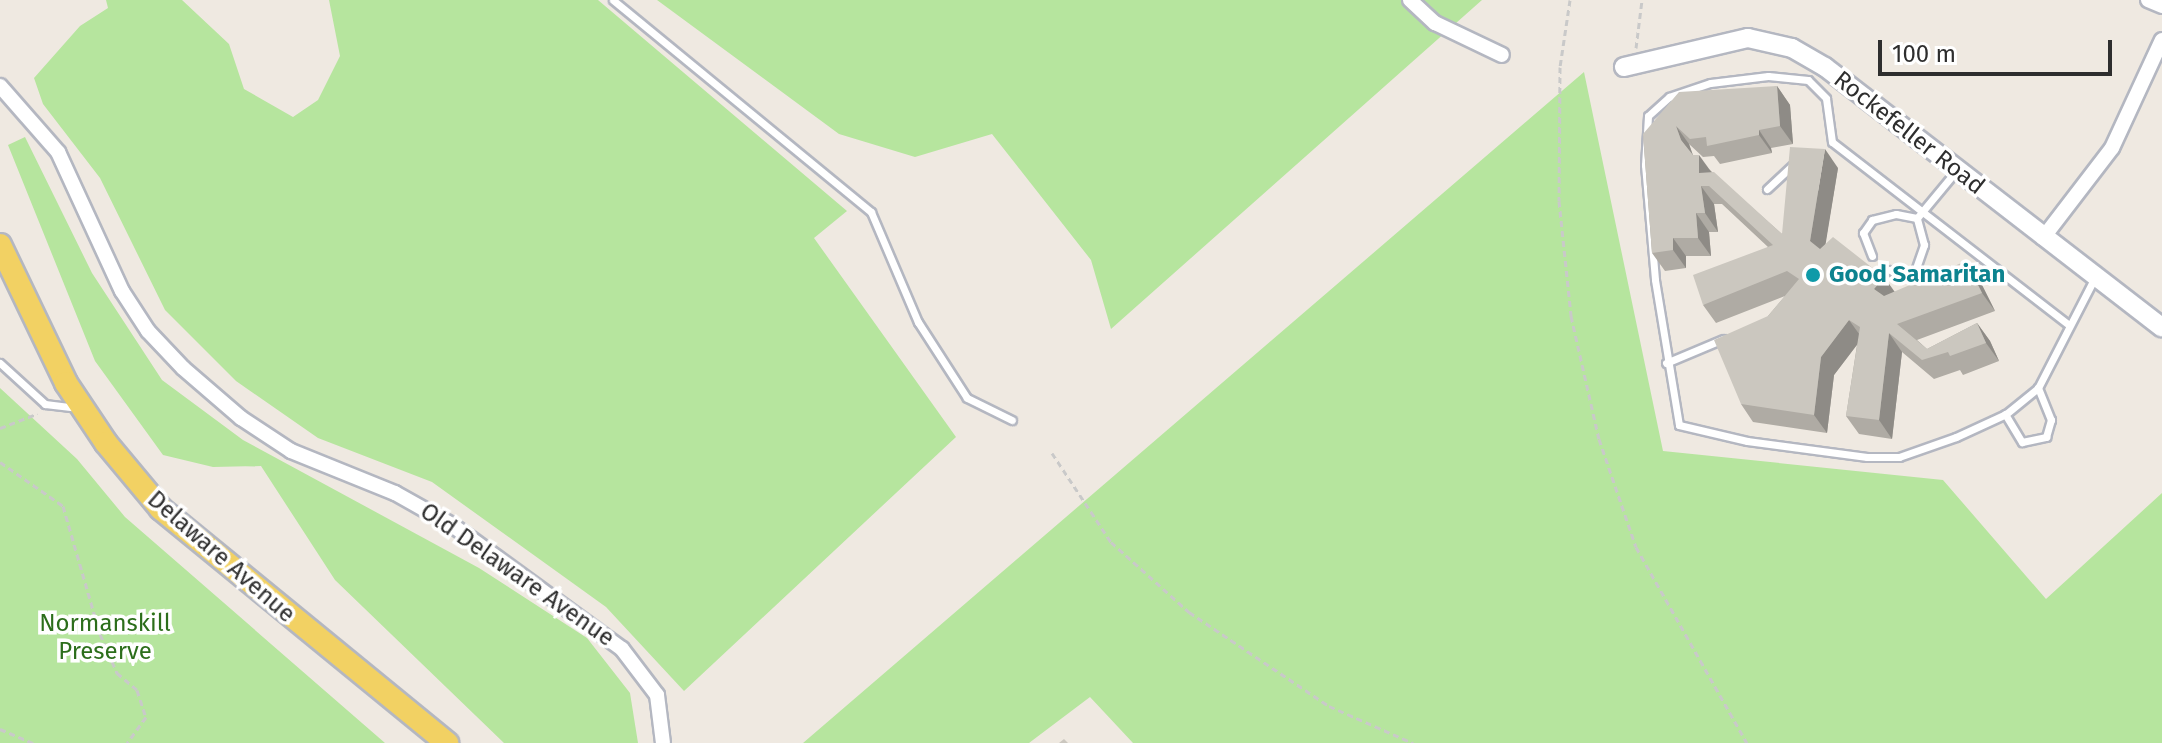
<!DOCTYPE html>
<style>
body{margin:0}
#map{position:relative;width:2162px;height:743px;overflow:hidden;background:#efe9e1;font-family:"Fira Sans",sans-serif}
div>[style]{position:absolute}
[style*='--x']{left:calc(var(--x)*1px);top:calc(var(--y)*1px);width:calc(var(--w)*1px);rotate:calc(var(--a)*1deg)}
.green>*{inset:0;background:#b6e59e}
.path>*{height:3px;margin-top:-1.5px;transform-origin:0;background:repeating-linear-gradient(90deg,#c9c9c9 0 6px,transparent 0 10px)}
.roads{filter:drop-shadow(2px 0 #b4b7c1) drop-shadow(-2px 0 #b4b7c1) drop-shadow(0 2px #b4b7c1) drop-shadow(0 -2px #b4b7c1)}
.lane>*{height:7px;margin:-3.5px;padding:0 3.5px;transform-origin:3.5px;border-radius:3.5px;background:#fff}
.street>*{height:14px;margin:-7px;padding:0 7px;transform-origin:7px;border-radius:7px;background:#fff}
.secondary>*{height:18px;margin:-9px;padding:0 9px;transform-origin:9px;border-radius:9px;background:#fff}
.primary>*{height:22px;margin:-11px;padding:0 11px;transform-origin:11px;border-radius:11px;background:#f2d163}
.wall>*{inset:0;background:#afaba4}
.shaded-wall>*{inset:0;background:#8e8b86}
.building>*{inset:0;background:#cbc7bf}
.dots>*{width:22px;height:22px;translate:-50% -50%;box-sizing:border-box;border:4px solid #fff;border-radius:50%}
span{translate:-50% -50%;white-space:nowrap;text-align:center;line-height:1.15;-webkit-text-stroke:7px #fff;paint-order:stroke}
.street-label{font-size:24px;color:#2e2e2e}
.culture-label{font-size:24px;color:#0d838f;font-weight:700}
.left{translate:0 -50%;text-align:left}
.park-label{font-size:24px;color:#2c6e1b}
.scale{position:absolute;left:1878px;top:40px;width:234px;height:36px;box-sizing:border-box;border:4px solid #2e2e2e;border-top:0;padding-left:10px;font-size:24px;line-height:28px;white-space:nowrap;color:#2e2e2e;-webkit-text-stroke:6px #fff;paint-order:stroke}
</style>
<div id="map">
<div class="green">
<i style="clip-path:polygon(106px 0,182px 0,229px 44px,244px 89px,293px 117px,318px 100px,340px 56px,329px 0,598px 0,847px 211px,814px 238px,956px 437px,684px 691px,606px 607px,432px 482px,318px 438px,236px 381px,165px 310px,100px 178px,43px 104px,34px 78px,80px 26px,108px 8px)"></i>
<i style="clip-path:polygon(657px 0,1482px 0,1111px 329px,1091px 260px,992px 134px,915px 157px,839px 134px)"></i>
<i style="clip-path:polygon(1584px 72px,1663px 451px,1943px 480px,2046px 599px,2162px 493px,2162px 743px,1133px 743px,1090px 697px,1029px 743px,803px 743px)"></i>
<i style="clip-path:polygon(25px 137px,92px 273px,162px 380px,243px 440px,479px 568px,587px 638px,630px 693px,638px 743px,504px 743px,335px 580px,261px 466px,213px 467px,163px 455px,95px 361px,8px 145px)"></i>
<i style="clip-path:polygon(0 388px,77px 459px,125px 517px,385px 743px,0 743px)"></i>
</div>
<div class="path">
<i style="--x:1570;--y:0;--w:68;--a:98.5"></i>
<i style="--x:1560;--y:67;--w:134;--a:90.4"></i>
<i style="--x:1559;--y:201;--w:116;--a:84"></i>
<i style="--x:1571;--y:316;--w:126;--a:77.2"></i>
<i style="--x:1599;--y:439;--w:114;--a:71.1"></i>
<i style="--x:1636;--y:547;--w:225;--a:60.5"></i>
<i style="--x:1636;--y:48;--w:48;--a:-82.9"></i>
<i style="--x:0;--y:428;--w:40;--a:-21"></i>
<i style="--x:1052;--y:453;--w:107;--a:56.5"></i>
<i style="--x:1111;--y:542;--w:105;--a:41.9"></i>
<i style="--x:1189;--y:612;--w:169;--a:33.9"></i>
<i style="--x:1329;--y:706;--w:92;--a:23.8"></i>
<i style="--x:0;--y:462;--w:77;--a:34.9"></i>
<i style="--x:63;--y:506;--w:133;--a:73.9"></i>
<i style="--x:100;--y:634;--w:43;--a:66.4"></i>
<i style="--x:117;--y:673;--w:26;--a:40"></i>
<i style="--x:137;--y:690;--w:28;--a:72"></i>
<i style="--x:146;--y:717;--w:32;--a:126"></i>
<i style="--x:0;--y:729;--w:36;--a:23"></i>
</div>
<div class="roads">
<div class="lane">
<i style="--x:613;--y:0;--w:334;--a:39.4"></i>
<i style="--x:871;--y:212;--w:120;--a:66.9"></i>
<i style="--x:918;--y:322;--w:90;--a:57.2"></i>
<i style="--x:967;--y:398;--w:50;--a:26.1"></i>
<i style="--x:1767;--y:189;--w:38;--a:-43"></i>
<i style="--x:1872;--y:256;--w:25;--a:-111"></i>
<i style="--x:1863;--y:233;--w:16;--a:-55"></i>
<i style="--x:1872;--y:220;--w:25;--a:-14"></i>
<i style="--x:1896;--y:214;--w:21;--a:11"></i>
<i style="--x:1917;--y:218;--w:61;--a:-50.3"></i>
<i style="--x:1890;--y:270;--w:13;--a:29"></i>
<i style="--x:1901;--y:276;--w:15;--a:-20"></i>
<i style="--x:1915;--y:271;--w:28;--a:-71"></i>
<i style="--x:1924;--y:245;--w:28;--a:-105"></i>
<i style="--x:2069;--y:325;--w:299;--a:-142.3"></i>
<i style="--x:1832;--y:142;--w:44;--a:-97.8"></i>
<i style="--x:1826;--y:98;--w:25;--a:-135"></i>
<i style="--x:1808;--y:80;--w:40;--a:-174.3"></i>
<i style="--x:1768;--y:76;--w:58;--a:173.1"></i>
<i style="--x:1710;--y:83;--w:43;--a:161.1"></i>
<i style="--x:1669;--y:97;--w:28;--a:138"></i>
<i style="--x:1648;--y:116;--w:49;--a:93.5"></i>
<i style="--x:1645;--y:165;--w:115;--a:85"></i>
<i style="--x:1655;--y:280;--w:147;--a:80.6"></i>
<i style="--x:1679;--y:425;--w:70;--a:13.2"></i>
<i style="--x:1747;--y:441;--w:121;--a:7.6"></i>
<i style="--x:1867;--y:457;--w:32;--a:0"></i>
<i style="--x:1899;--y:457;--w:60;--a:-19.3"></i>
<i style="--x:1956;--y:437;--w:55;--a:-24.7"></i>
<i style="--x:2006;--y:414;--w:41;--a:-39.1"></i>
<i style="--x:2038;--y:388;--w:125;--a:-62.8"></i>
<i style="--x:0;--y:363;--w:61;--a:42.3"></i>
<i style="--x:45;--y:404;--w:32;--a:7"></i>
<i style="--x:1666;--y:363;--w:62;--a:-22.8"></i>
<i style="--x:2005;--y:414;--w:33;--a:59"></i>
<i style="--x:2022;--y:442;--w:25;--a:-12"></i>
<i style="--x:2046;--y:437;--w:18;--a:-74"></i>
<i style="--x:2051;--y:420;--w:35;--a:-112"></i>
</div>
<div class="street">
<i style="--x:1410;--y:0;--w:34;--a:43"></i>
<i style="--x:1435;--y:23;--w:74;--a:25.5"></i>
<i style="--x:2148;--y:0;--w:15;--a:23"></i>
<i style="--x:0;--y:86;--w:88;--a:48.7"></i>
<i style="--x:58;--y:152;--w:153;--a:65.3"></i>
<i style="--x:122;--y:291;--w:48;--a:57"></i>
<i style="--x:148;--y:331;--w:51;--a:46.6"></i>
<i style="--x:183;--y:368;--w:77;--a:40.8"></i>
<i style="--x:241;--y:418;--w:60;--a:33.4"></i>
<i style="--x:291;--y:451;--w:112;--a:22"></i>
<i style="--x:395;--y:493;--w:65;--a:29.3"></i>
<i style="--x:452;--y:525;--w:210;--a:36.1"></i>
<i style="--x:622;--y:649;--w:58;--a:52.7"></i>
<i style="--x:657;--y:695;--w:48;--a:82.9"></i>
<i style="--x:2043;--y:238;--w:113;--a:-52.5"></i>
<i style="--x:2112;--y:148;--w:119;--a:-65.2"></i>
</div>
<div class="secondary">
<i style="--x:1624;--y:67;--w:127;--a:-13.2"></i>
<i style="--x:1748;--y:38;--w:45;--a:12.8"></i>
<i style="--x:1792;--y:48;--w:38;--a:30"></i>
<i style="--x:1825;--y:67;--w:426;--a:37.7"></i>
</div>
<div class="primary">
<i style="--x:0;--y:245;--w:153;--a:64.4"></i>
<i style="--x:66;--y:383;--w:72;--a:56.3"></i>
<i style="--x:106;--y:443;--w:86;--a:50.2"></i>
<i style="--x:161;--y:509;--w:370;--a:39.3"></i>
</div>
</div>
<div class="wall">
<i style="clip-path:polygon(1777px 86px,1790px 105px,1793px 144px,1771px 148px,1772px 153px,1720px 164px,1714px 156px,1703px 157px,1689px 144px,1693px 155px,1782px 234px,1838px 168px,1825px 245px,1884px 277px,1894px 292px,1979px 279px,1995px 311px,1917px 340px,1927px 349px,1977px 323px,1990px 341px,1999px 361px,1963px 375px,1960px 370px,1934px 379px,1902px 352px,1892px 439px,1859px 434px,1846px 416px,1857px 345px,1834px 375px,1827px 433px,1753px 422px,1741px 404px,1768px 316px,1785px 296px,1716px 323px,1703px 305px,1768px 247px,1722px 204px,1714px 204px,1718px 232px,1709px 232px,1711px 256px,1686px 256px,1686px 268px,1665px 271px,1652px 253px,1643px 134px)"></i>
</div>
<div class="shaded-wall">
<i style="clip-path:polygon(1777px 86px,1790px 105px,1793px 144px,1780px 126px)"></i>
<i style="clip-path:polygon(1676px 126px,1689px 144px,1694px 159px,1681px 140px)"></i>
<i style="clip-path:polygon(1759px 130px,1771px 148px,1772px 153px,1759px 135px)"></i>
<i style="clip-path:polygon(1825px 149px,1838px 168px,1823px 260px,1810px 241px)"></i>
<i style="clip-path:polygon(1699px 155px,1712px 173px,1699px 173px)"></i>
<i style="clip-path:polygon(1701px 186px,1714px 204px,1718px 232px,1705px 213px)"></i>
<i style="clip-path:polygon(1696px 213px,1709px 232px,1711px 256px,1698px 238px)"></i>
<i style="clip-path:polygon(1673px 238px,1686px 256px,1686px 268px,1673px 250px)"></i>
<i style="clip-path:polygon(1966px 261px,1979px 279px,1995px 311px,1982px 293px)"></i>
<i style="clip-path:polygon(1884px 277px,1897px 295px,1887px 307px,1874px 289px)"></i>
<i style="clip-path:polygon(1849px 320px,1862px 338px,1834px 375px,1827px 433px,1814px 415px,1821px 357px)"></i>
<i style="clip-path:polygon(1977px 323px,1990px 341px,1999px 361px,1986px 343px)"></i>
<i style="clip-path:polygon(1889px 333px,1902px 352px,1892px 439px,1879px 420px)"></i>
</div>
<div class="building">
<i style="clip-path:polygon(1777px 86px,1780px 126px,1759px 130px,1759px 135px,1707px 146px,1706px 137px,1690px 139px,1676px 126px,1681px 140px,1693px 155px,1699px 155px,1699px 173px,1714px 172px,1782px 234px,1790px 147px,1825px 149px,1810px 241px,1820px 249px,1833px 237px,1884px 277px,1874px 289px,1884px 296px,1966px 261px,1982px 293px,1897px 324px,1927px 349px,1977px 323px,1986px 343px,1950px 356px,1948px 352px,1922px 360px,1889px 333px,1879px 420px,1846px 416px,1860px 327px,1849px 320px,1821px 357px,1814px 415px,1741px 404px,1714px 340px,1768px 316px,1799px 279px,1787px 271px,1703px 305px,1693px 275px,1773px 245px,1709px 186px,1701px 186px,1705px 213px,1696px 213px,1698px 238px,1673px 238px,1673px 250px,1652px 253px,1643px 134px,1679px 92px)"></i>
<i style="clip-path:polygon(1064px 739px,1068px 743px,1059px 743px)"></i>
</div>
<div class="dots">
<i style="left:1813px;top:275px;background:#0f9aa8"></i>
</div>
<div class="street-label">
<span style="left:1909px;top:133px;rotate:38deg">Rockefeller Road</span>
<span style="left:221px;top:557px;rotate:41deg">Delaware Avenue</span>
<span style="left:517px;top:575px;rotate:35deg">Old Delaware Avenue</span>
</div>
<div class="culture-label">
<span class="left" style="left:1829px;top:275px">Good Samaritan</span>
</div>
<div class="park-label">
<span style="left:105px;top:638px">Normanskill<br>Preserve</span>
</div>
<div class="scale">100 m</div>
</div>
